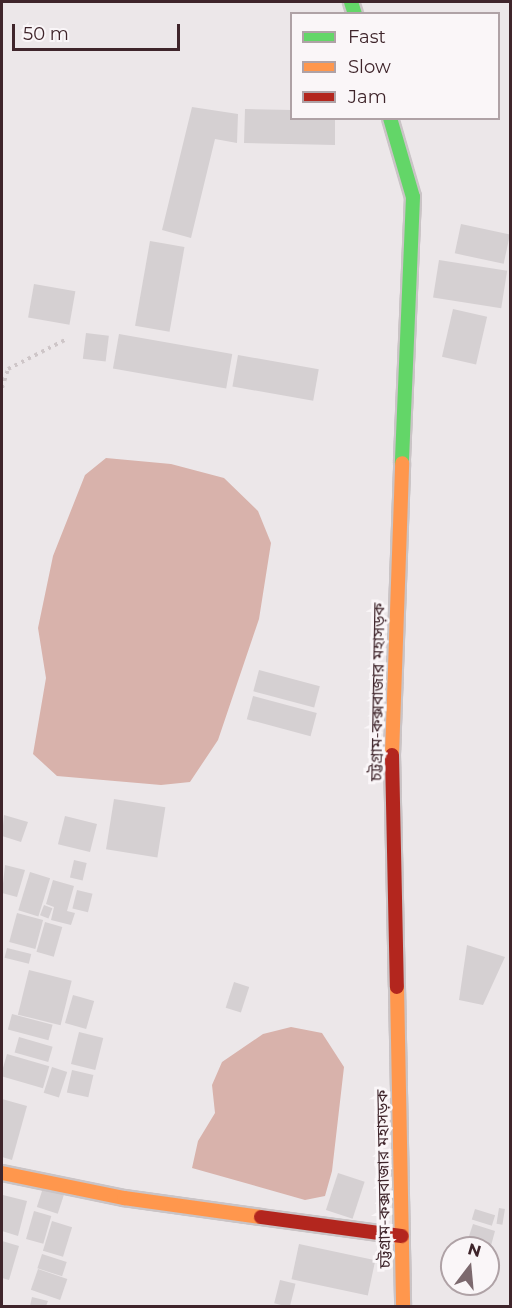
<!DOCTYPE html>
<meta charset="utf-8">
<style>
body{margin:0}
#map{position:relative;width:512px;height:1308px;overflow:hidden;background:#ece7e9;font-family:Montserrat,"Noto Sans Bengali",sans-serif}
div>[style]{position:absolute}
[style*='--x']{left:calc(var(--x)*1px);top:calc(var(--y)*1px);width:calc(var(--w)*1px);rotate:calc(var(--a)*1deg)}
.water>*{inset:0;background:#d8b2ab}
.building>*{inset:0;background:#d5d0d2;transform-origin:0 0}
.path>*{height:4px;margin-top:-2px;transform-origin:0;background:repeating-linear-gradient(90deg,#cec6c8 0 3px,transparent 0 7.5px)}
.roads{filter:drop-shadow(2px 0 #cac4c6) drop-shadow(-2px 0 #cac4c6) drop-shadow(0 2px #cac4c6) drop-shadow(0 -2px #cac4c6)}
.fast>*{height:14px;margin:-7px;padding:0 7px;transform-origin:7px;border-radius:7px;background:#63d668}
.slow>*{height:14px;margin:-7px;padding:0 7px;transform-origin:7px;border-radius:7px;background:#ff974d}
.jam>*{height:14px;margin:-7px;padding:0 7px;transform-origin:7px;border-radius:7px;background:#b3261e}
span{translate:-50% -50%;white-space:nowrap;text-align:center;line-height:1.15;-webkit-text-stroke:6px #faf6f8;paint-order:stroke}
.street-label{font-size:16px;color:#3f252b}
.frame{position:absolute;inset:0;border:3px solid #3f252b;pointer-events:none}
.legend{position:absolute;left:290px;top:12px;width:210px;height:108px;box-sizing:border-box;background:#faf6f8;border:2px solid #afa2a6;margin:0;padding:8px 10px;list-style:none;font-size:18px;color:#3f252b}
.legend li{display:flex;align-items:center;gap:12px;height:30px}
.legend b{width:30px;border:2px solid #afa2a6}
.north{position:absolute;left:440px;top:1236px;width:60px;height:60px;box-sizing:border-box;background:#faf6f8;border:2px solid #afa2a6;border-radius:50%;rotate:16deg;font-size:16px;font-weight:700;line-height:24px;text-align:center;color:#3f252b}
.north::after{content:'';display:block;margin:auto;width:21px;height:27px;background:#7c696e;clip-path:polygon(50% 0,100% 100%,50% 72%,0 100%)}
.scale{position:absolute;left:12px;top:24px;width:168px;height:27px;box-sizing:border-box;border:3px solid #3f252b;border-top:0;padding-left:8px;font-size:18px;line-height:21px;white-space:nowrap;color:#3f252b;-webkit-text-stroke:4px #faf6f8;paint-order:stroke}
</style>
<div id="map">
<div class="water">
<i style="clip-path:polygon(106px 458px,171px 464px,224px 478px,258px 511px,271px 543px,259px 619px,218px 740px,190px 782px,161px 785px,57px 776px,33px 754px,46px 678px,38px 628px,53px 556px,85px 475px)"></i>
<i style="clip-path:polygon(291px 1027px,322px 1033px,344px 1067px,332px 1171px,325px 1196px,305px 1200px,192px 1168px,198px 1141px,215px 1113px,212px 1085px,222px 1062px,263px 1034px)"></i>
</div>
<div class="building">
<i style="clip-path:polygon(192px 107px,238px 114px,237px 143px,215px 139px,191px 238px,162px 230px)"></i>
<i style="clip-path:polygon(245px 109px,292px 110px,292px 118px,335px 118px,335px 145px,244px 143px)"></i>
<i style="left:461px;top:224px;width:50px;height:30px;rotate:12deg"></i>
<i style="left:150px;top:241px;width:35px;height:86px;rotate:10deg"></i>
<i style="left:439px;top:260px;width:69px;height:38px;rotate:9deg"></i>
<i style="left:34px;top:284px;width:42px;height:34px;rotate:10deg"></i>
<i style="left:453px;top:309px;width:35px;height:49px;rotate:13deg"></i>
<i style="left:86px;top:333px;width:23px;height:26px;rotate:7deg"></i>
<i style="left:119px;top:334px;width:115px;height:35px;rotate:10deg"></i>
<i style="left:238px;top:355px;width:82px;height:32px;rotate:10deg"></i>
<i style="left:259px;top:670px;width:63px;height:22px;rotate:15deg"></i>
<i style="left:253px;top:696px;width:66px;height:24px;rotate:15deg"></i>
<i style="left:114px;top:799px;width:52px;height:51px;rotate:9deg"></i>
<i style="clip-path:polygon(4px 815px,28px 822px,21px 842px,2px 836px)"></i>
<i style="left:65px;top:816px;width:33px;height:29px;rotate:14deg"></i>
<i style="left:74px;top:860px;width:13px;height:18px;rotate:13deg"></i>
<i style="clip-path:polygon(5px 865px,25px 870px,17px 897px,2px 893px)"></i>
<i style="left:30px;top:872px;width:21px;height:40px;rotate:17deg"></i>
<i style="clip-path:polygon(53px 880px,74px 886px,67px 911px,75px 913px,71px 925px,51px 920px,54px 907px,46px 904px)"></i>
<i style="left:77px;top:890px;width:16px;height:19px;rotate:14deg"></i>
<i style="left:44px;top:905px;width:9px;height:11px;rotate:21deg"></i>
<i style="left:17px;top:913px;width:27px;height:30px;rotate:15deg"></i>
<i style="left:45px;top:922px;width:18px;height:31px;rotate:16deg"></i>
<i style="clip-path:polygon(467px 945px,505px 957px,483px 1005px,459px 1000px)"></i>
<i style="left:7px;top:948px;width:25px;height:10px;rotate:14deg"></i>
<i style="left:29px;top:970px;width:44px;height:46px;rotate:14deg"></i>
<i style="left:234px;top:982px;width:16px;height:27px;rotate:18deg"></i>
<i style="left:73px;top:995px;width:22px;height:29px;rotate:16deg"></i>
<i style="left:12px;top:1014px;width:42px;height:16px;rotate:15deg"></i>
<i style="left:79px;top:1032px;width:25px;height:33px;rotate:14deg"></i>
<i style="left:19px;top:1037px;width:35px;height:16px;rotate:16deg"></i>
<i style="left:7px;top:1054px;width:44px;height:23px;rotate:16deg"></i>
<i style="left:52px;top:1067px;width:16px;height:27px;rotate:18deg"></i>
<i style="left:72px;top:1070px;width:22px;height:23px;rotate:13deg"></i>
<i style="clip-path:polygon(2px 1099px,27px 1106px,12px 1160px,2px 1157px)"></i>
<i style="left:338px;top:1173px;width:28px;height:39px;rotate:18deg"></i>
<i style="left:43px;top:1188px;width:22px;height:20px;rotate:18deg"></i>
<i style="clip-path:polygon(3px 1195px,27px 1201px,18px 1236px,2px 1231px)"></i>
<i style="left:499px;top:1208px;width:6px;height:16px;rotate:9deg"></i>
<i style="left:475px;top:1209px;width:21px;height:11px;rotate:17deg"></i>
<i style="left:34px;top:1211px;width:18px;height:29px;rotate:16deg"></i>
<i style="left:52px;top:1221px;width:21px;height:31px;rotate:17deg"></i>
<i style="clip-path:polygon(473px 1224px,495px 1231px,489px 1253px,488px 1248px,465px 1248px)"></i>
<i style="clip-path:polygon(2px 1241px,19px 1246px,9px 1280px,2px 1278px)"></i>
<i style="left:299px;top:1244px;width:78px;height:36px;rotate:12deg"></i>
<i style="left:42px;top:1254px;width:26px;height:15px;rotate:18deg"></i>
<i style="left:38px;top:1269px;width:31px;height:22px;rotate:19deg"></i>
<i style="left:280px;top:1280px;width:16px;height:24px;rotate:14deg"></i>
<i style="clip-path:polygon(32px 1297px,48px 1301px,46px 1306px,30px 1306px)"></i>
</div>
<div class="path">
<i style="--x:2;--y:388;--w:20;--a:-72"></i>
<i style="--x:8;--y:369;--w:66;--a:-27"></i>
</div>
<div class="roads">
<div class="fast">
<i style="--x:351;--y:2;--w:13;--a:72"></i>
<i style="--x:390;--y:118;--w:82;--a:73.8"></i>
<i style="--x:413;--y:197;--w:266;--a:92.4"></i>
</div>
<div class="slow">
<i style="--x:392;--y:755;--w:292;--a:-88"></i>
<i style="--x:397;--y:987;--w:319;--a:88.9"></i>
<i style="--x:2;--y:1173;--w:125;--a:11.6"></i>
<i style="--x:124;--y:1198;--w:138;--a:7.9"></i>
</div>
<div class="jam">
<i style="--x:392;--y:755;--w:232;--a:88.8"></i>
<i style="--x:261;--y:1217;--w:142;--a:7.7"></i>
</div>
</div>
<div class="street-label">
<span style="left:378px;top:692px;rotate:-89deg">চট্টগ্রাম-কক্সবাজার মহাসড়ক</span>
<span style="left:384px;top:1179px;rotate:-91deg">চট্টগ্রাম-কক্সবাজার মহাসড়ক</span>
</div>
<div class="frame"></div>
<ul class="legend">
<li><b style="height:8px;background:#63d668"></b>Fast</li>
<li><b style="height:8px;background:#ff974d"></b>Slow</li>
<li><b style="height:8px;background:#b3261e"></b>Jam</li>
</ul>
<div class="north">N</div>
<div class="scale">50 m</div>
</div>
